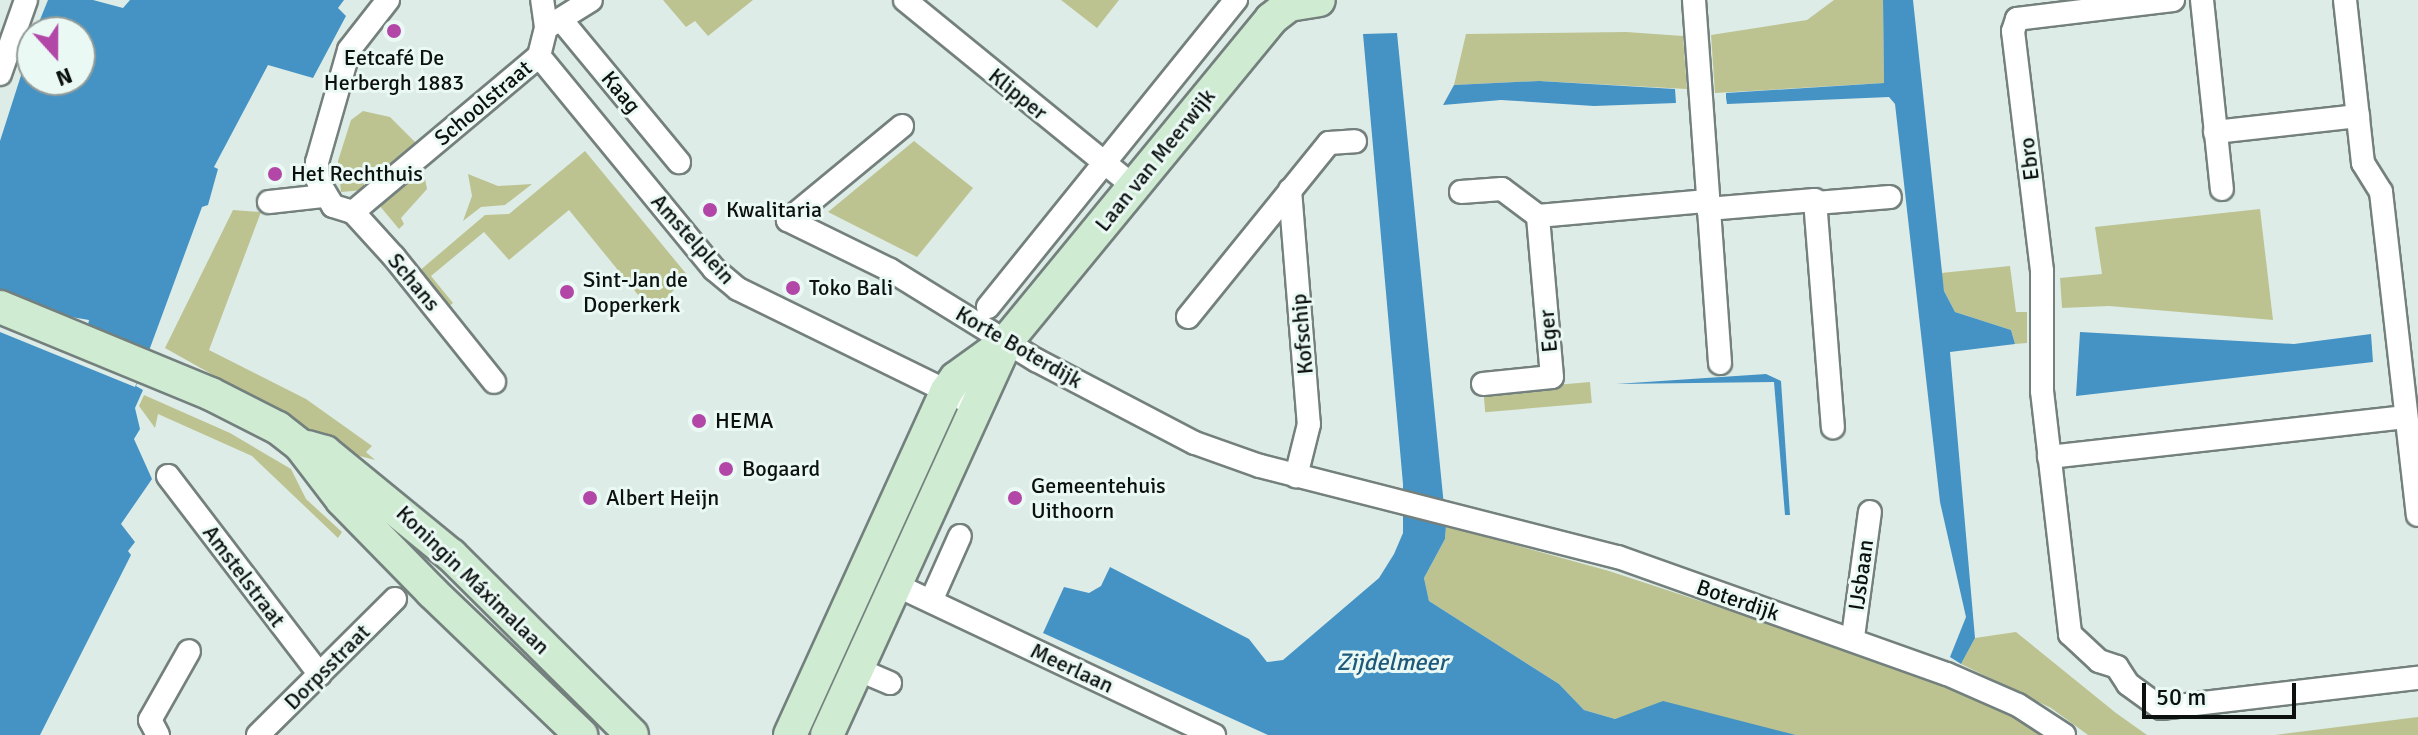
<!DOCTYPE html>
<meta charset="utf-8">
<style>
body{margin:0}
#map{position:relative;width:2418px;height:735px;overflow:hidden;background:#deece8;font-family:Signika,sans-serif}
div>[style]{position:absolute}
[style*='--x']{left:calc(var(--x)*1px);top:calc(var(--y)*1px);width:calc(var(--w)*1px);rotate:calc(var(--a)*1deg)}
.green>*{inset:0;background:#bcc391;transform-origin:0 0}
.water>*{inset:0;background:#4493c4}
.pier>*{inset:0;background:#deece8}
.roads{filter:drop-shadow(2px 0 #74807d) drop-shadow(-2px 0 #74807d) drop-shadow(0 2px #74807d) drop-shadow(0 -2px #74807d)}
.street>*{height:22px;margin:-11px;padding:0 11px;transform-origin:11px;border-radius:11px;background:#fff}
.secondary>*{height:32px;margin:-16px;padding:0 16px;transform-origin:16px;border-radius:16px;background:#cfebd2}
.dots>*{width:22px;height:22px;translate:-50% -50%;box-sizing:border-box;border:4px solid #ebf9f5;border-radius:50%}
span{translate:-50% -50%;white-space:nowrap;text-align:center;line-height:1.15;-webkit-text-stroke:6px #ebf9f5;paint-order:stroke}
.poi-label{font-size:22px;color:#0c1110}
.left{translate:0 -50%;text-align:left}
.street-label{font-size:22px;color:#0c1110}
.water-label{font-size:24px;color:#1e597b;font-style:italic}
.north{position:absolute;left:16px;top:16px;width:80px;height:80px;box-sizing:border-box;background:#ebf9f5;border:2px solid #929c99;border-radius:50%;rotate:159deg;font-size:22px;font-weight:700;line-height:32px;text-align:center;color:#0c1110}
.north::after{content:'';display:block;margin:auto;width:28px;height:36px;background:#b247a8;clip-path:polygon(50% 0,100% 100%,50% 72%,0 100%)}
.scale{position:absolute;left:2142px;top:683px;width:154px;height:36px;box-sizing:border-box;border:4px solid #0c1110;border-top:0;padding-left:10px;font-size:24px;line-height:28px;white-space:nowrap;color:#0c1110;-webkit-text-stroke:6px #ebf9f5;paint-order:stroke}
</style>
<div id="map">
<div class="green">
<i style="clip-path:polygon(663px 0,753px 0,708px 36px,695px 21px,686px 27px)"></i>
<i style="clip-path:polygon(1061px 0,1119px 0,1097px 28px)"></i>
<i style="clip-path:polygon(1834px 0,1883px 0,1884px 83px,1715px 93px,1711px 35px,1807px 20px)"></i>
<i style="clip-path:polygon(1626px 32px,1683px 36px,1687px 89px,1539px 81px,1454px 85px,1466px 34px)"></i>
<i style="clip-path:polygon(363px 111px,390px 117px,419px 146px,364px 190px,341px 192px,338px 161px,351px 120px)"></i>
<i style="clip-path:polygon(914px 141px,973px 188px,917px 257px,828px 212px)"></i>
<i style="clip-path:polygon(585px 151px,688px 276px,652px 312px,569px 210px,509px 260px,484px 232px,431px 276px,453px 303px,447px 308px,418px 272px,485px 215px,509px 214px)"></i>
<i style="clip-path:polygon(423px 168px,427px 189px,401px 218px,404px 224px,399px 229px,379px 205px)"></i>
<i style="clip-path:polygon(468px 174px,498px 186px,532px 184px,505px 205px,481px 207px,463px 221px,472px 196px)"></i>
<i style="clip-path:polygon(2260px 209px,2273px 320px,2109px 306px,2062px 308px,2060px 278px,2102px 274px,2095px 227px)"></i>
<i style="clip-path:polygon(233px 210px,261px 212px,209px 350px,306px 399px,372px 446px,366px 452px,375px 460px,356px 455px,165px 348px)"></i>
<i style="clip-path:polygon(2010px 266px,2016px 312px,2027px 312px,2027px 343px,2015px 344px,2011px 330px,1955px 312px,1944px 291px,1941px 273px)"></i>
<i style="left:1590px;top:382px;width:21px;height:107px;rotate:85deg"></i>
<i style="clip-path:polygon(144px 395px,230px 433px,291px 469px,306px 499px,342px 532px,338px 538px,252px 456px,158px 414px,155px 428px,139px 406px)"></i>
<i style="clip-path:polygon(1446px 526px,1609px 571px,1834px 645px,2007px 707px,2050px 735px,1796px 735px,1647px 708px,1615px 719px,1584px 710px,1559px 684px,1429px 601px,1424px 578px,1445px 539px)"></i>
<i style="clip-path:polygon(2016px 632px,2116px 713px,2147px 735px,2088px 735px,2051px 708px,1961px 664px,1975px 638px)"></i>
<i style="clip-path:polygon(2418px 717px,2418px 735px,2275px 735px)"></i>
</div>
<div class="water">
<i style="clip-path:polygon(48px 0,93px 0,123px 8px,130px 0,344px 0,338px 8px,346px 16px,313px 78px,268px 65px,214px 167px,218px 169px,208px 205px,202px 207px,136px 386px,143px 390px,135px 408px,140px 429px,134px 439px,152px 479px,121px 524px,135px 542px,128px 551px,131px 555px,40px 735px,0 735px,0 141px,32px 41px,32px 80px,80px 80px,80px 32px,35px 32px)"></i>
<i style="clip-path:polygon(1883px 0,1913px 0,1944px 291px,1955px 312px,2011px 330px,2015px 344px,1950px 352px,1975px 638px,1961px 664px,1950px 657px,1966px 617px,1940px 502px,1895px 104px,1889px 97px,1727px 104px,1726px 98px,1726px 93px,1884px 83px)"></i>
<i style="clip-path:polygon(1397px 33px,1446px 526px,1445px 539px,1424px 578px,1429px 601px,1559px 684px,1584px 710px,1615px 719px,1663px 701px,1796px 735px,1268px 735px,1043px 633px,1064px 587px,1089px 593px,1101px 586px,1110px 567px,1249px 639px,1267px 662px,1283px 660px,1379px 578px,1394px 554px,1403px 533px,1403px 484px,1363px 34px)"></i>
<i style="clip-path:polygon(1539px 81px,1675px 89px,1676px 103px,1594px 106px,1501px 100px,1443px 105px,1454px 85px)"></i>
<i style="clip-path:polygon(2080px 332px,2294px 344px,2371px 334px,2373px 362px,2076px 396px)"></i>
<i style="clip-path:polygon(1766px 374px,1781px 381px,1790px 515px,1785px 515px,1774px 382px,1616px 384px)"></i>
</div>
<div class="pier">
<i style="clip-path:polygon(0 289px,65px 316px,89px 320px,88px 325px,150px 350px,135px 387px,0 332px)"></i>
</div>
<div class="roads">
<div class="street">
<i style="--x:388;--y:0;--w:63;--a:128"></i>
<i style="--x:349;--y:50;--w:116;--a:105.9"></i>
<i style="--x:317;--y:162;--w:19;--a:87"></i>
<i style="--x:318;--y:181;--w:29;--a:59"></i>
<i style="--x:333;--y:206;--w:21;--a:17"></i>
<i style="--x:353;--y:212;--w:61;--a:47.7"></i>
<i style="--x:394;--y:257;--w:160;--a:51.3"></i>
<i style="--x:905;--y:0;--w:296;--a:39.2"></i>
<i style="--x:1694;--y:0;--w:364;--a:85.9"></i>
<i style="--x:2173;--y:0;--w:157;--a:173.1"></i>
<i style="--x:2017;--y:19;--w:13;--a:108"></i>
<i style="--x:2013;--y:31;--w:242;--a:83.1"></i>
<i style="--x:2042;--y:271;--w:120;--a:90"></i>
<i style="--x:2042;--y:391;--w:245;--a:83.4"></i>
<i style="--x:2070;--y:634;--w:40;--a:43"></i>
<i style="--x:2099;--y:661;--w:19;--a:18"></i>
<i style="--x:2117;--y:667;--w:20;--a:57"></i>
<i style="--x:2128;--y:684;--w:41;--a:36"></i>
<i style="--x:2161;--y:708;--w:259;--a:-6.7"></i>
<i style="--x:2202;--y:0;--w:190;--a:84"></i>
<i style="--x:2345;--y:0;--w:164;--a:83.7"></i>
<i style="--x:2363;--y:163;--w:34;--a:58"></i>
<i style="--x:2381;--y:192;--w:325;--a:83.5"></i>
<i style="--x:563;--y:22;--w:182;--a:50.4"></i>
<i style="--x:551;--y:25;--w:47;--a:-32"></i>
<i style="--x:539;--y:56;--w:276;--a:50.6"></i>
<i style="--x:714;--y:269;--w:31;--a:40"></i>
<i style="--x:738;--y:289;--w:268;--a:26.1"></i>
<i style="--x:539;--y:56;--w:30;--a:-76"></i>
<i style="--x:546;--y:27;--w:27;--a:-98"></i>
<i style="--x:0;--y:74;--w:78;--a:-70.6"></i>
<i style="--x:902;--y:126;--w:148;--a:140.5"></i>
<i style="--x:788;--y:220;--w:114;--a:26.1"></i>
<i style="--x:890;--y:270;--w:172;--a:31.7"></i>
<i style="--x:1036;--y:360;--w:179;--a:27.6"></i>
<i style="--x:1195;--y:443;--w:69;--a:19.5"></i>
<i style="--x:1260;--y:466;--w:369;--a:14.3"></i>
<i style="--x:1618;--y:557;--w:349;--a:19.6"></i>
<i style="--x:1947;--y:674;--w:77;--a:23.6"></i>
<i style="--x:2018;--y:705;--w:55;--a:33.1"></i>
<i style="--x:2215;--y:132;--w:144;--a:-6.4"></i>
<i style="--x:1290;--y:190;--w:235;--a:85.4"></i>
<i style="--x:1309;--y:424;--w:54;--a:104"></i>
<i style="--x:1461;--y:192;--w:41;--a:-4.2"></i>
<i style="--x:1502;--y:189;--w:45;--a:36.9"></i>
<i style="--x:1538;--y:216;--w:170;--a:-5.1"></i>
<i style="--x:269;--y:202;--w:54;--a:-6.3"></i>
<i style="--x:1816;--y:203;--w:74;--a:-4.6"></i>
<i style="--x:1708;--y:209;--w:107;--a:-4.8"></i>
<i style="--x:1815;--y:200;--w:228;--a:85.5"></i>
<i style="--x:353;--y:212;--w:243;--a:-40"></i>
<i style="--x:988;--y:307;--w:395;--a:-51.1"></i>
<i style="--x:1188;--y:317;--w:224;--a:-51"></i>
<i style="--x:1329;--y:143;--w:26;--a:-4"></i>
<i style="--x:1483;--y:384;--w:69;--a:-5.8"></i>
<i style="--x:1552;--y:377;--w:162;--a:-95"></i>
<i style="--x:2049;--y:457;--w:359;--a:-6.4"></i>
<i style="--x:168;--y:476;--w:250;--a:52.6"></i>
<i style="--x:896;--y:585;--w:352;--a:25.3"></i>
<i style="--x:931;--y:601;--w:71;--a:-66"></i>
<i style="--x:1853;--y:637;--w:126;--a:-82.3"></i>
<i style="--x:857;--y:669;--w:36;--a:23"></i>
<i style="--x:158;--y:735;--w:17;--a:-118"></i>
<i style="--x:150;--y:720;--w:79;--a:-60.5"></i>
<i style="--x:258;--y:735;--w:193;--a:-44.8"></i>
</div>
<div class="secondary">
<i style="--x:0;--y:307;--w:228;--a:22.4"></i>
<i style="--x:211;--y:394;--w:75;--a:26.9"></i>
<i style="--x:278;--y:428;--w:28;--a:38"></i>
<i style="--x:300;--y:445;--w:69;--a:52.6"></i>
<i style="--x:342;--y:500;--w:129;--a:45.6"></i>
<i style="--x:432;--y:592;--w:207;--a:43.8"></i>
<i style="--x:307;--y:447;--w:19;--a:16"></i>
<i style="--x:325;--y:452;--w:163;--a:39.3"></i>
<i style="--x:451;--y:555;--w:255;--a:44.8"></i>
<i style="--x:790;--y:735;--w:377;--a:-65.5"></i>
<i style="--x:946;--y:392;--w:17;--a:-54"></i>
<i style="--x:956;--y:378;--w:62;--a:-35.8"></i>
<i style="--x:1006;--y:342;--w:418;--a:-50.6"></i>
<i style="--x:1271;--y:19;--w:23;--a:-38"></i>
<i style="--x:1289;--y:5;--w:30;--a:-9"></i>
<i style="--x:827;--y:735;--w:432;--a:-65.5"></i>
</div>
</div>
<div class="dots">
<i style="left:394px;top:31px;background:#b247a8"></i>
<i style="left:275px;top:174px;background:#b247a8"></i>
<i style="left:710px;top:210px;background:#b247a8"></i>
<i style="left:793px;top:288px;background:#b247a8"></i>
<i style="left:567px;top:292px;background:#b247a8"></i>
<i style="left:699px;top:421px;background:#b247a8"></i>
<i style="left:726px;top:469px;background:#b247a8"></i>
<i style="left:590px;top:498px;background:#b247a8"></i>
<i style="left:1015px;top:498px;background:#b247a8"></i>
</div>
<div class="poi-label">
<span style="left:394px;top:70px">Eetcafé De<br>Herbergh 1883</span>
<span class="left" style="left:291px;top:174px">Het Rechthuis</span>
<span class="left" style="left:726px;top:210px">Kwalitaria</span>
<span class="left" style="left:583px;top:292px">Sint-Jan de<br>Doperkerk</span>
<span class="left" style="left:809px;top:288px">Toko Bali</span>
<span class="left" style="left:715px;top:421px">HEMA</span>
<span class="left" style="left:742px;top:469px">Bogaard</span>
<span class="left" style="left:1031px;top:498px">Gemeentehuis<br>Uithoorn</span>
<span class="left" style="left:606px;top:498px">Albert Heijn</span>
</div>
<div class="street-label">
<span style="left:621px;top:92px;rotate:50deg">Kaag</span>
<span style="left:1018px;top:94px;rotate:39deg">Klipper</span>
<span style="left:483px;top:103px;rotate:-40deg">Schoolstraat</span>
<span style="left:2029px;top:159px;rotate:-97deg">Ebro</span>
<span style="left:1155px;top:160px;rotate:-51deg">Laan van Meerwijk</span>
<span style="left:693px;top:239px;rotate:48deg">Amstelplein</span>
<span style="left:414px;top:282px;rotate:50deg">Schans</span>
<span style="left:1548px;top:331px;rotate:-95deg">Eger</span>
<span style="left:1302px;top:334px;rotate:-95deg">Kofschip</span>
<span style="left:1019px;top:347px;rotate:30deg">Korte Boterdijk</span>
<span style="left:1861px;top:575px;rotate:-82deg">IJsbaan</span>
<span style="left:244px;top:576px;rotate:53deg">Amstelstraat</span>
<span style="left:473px;top:580px;rotate:44deg">Koningin Máximalaan</span>
<span style="left:1738px;top:600px;rotate:19deg">Boterdijk</span>
<span style="left:327px;top:667px;rotate:-45deg">Dorpsstraat</span>
<span style="left:1072px;top:668px;rotate:25deg">Meerlaan</span>
</div>
<div class="water-label">
<span style="left:1392px;top:663px">Zijdelmeer</span>
</div>
<div class="north">N</div>
<div class="scale">50 m</div>
</div>
